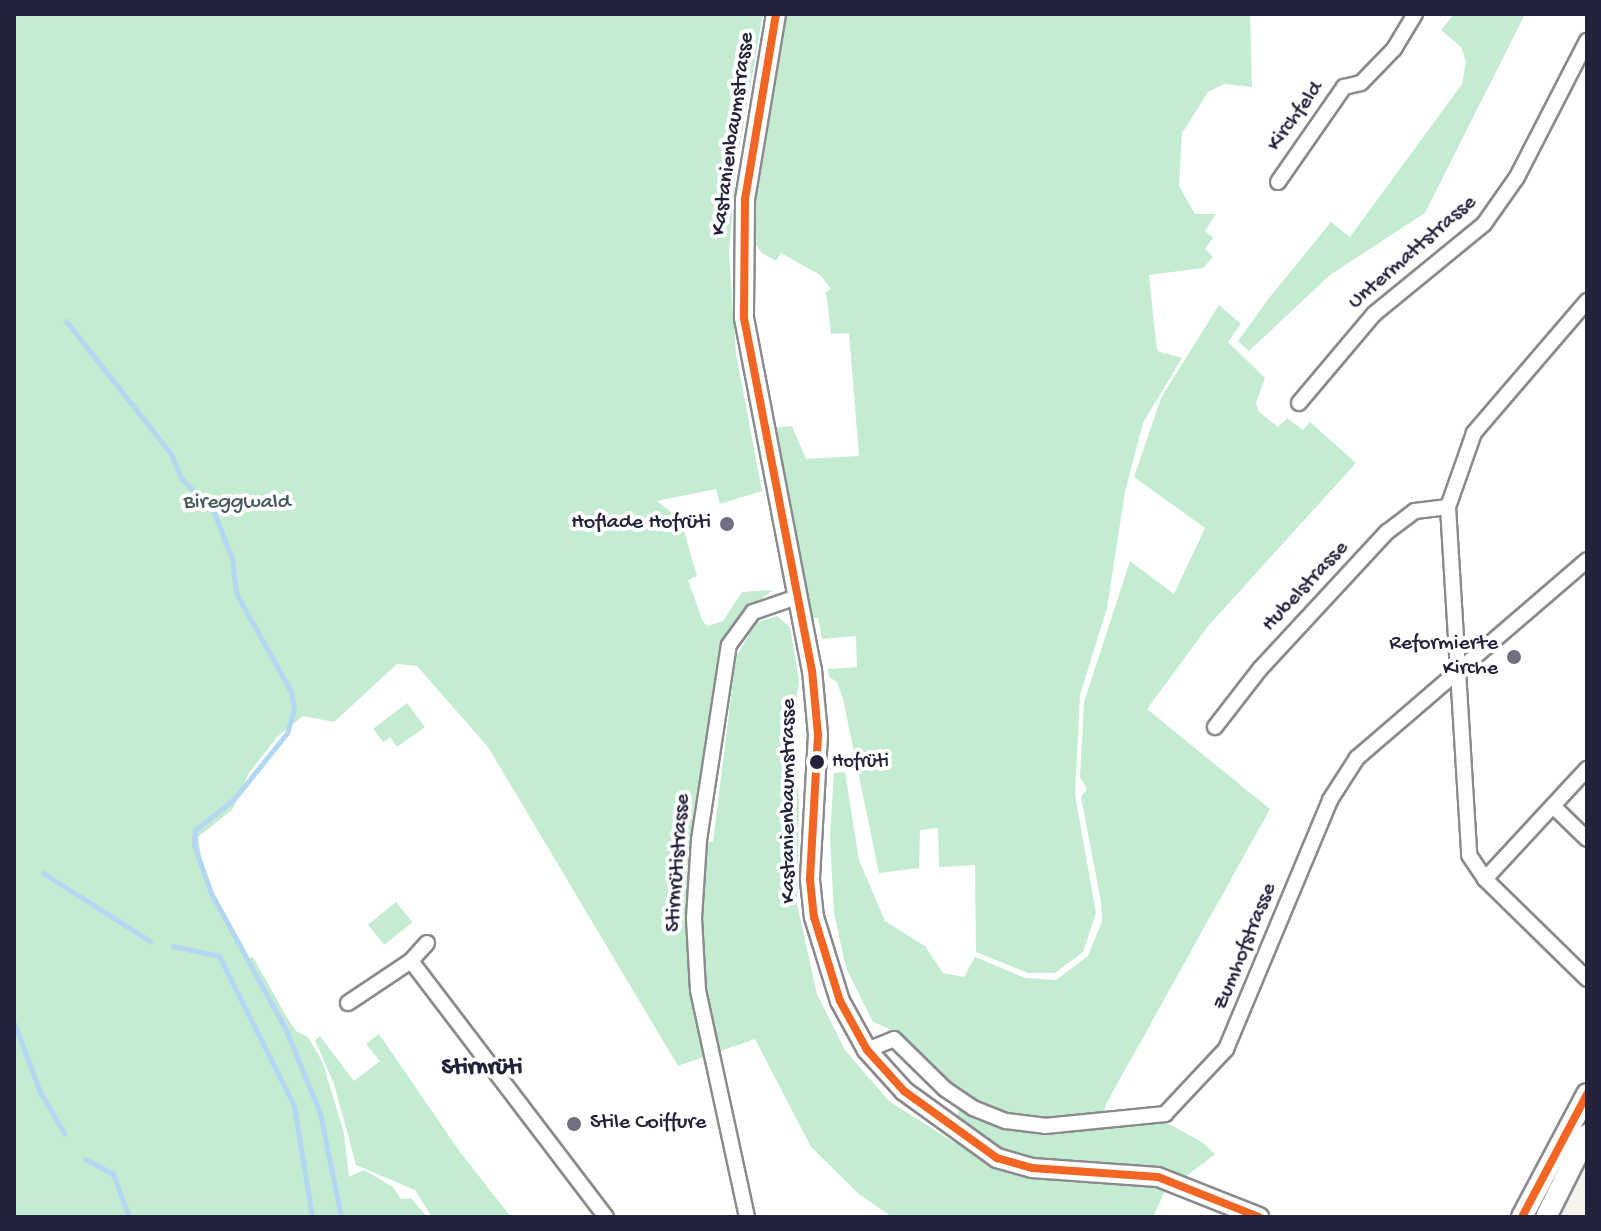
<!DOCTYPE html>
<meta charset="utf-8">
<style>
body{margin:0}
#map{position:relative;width:1601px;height:1231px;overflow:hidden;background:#fff;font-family:"Gochi Hand",sans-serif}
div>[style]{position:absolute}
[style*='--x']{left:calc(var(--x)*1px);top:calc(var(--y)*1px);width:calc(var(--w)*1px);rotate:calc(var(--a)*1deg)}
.built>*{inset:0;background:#f8f2ec}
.green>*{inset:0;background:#c4ecd1;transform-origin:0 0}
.stream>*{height:5px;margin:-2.5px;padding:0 2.5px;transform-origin:2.5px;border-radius:2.5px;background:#b1d7f3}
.roads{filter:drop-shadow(2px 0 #8a8a8f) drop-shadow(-2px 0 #8a8a8f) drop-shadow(0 2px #8a8a8f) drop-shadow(0 -2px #8a8a8f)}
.minor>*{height:14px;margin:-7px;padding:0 7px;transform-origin:7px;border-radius:7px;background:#fff}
.tertiary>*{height:18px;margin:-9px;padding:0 9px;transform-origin:9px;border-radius:9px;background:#fff}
.secondary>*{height:20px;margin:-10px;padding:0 10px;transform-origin:10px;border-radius:10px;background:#fff}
.bus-1>*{height:8px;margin:-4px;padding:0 4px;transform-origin:4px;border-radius:4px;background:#f26522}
.dots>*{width:22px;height:22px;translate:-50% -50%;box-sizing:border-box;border:4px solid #fff;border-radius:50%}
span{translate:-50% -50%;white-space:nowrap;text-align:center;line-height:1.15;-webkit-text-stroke:8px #fff;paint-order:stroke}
.bus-label{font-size:20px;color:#22223b}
.left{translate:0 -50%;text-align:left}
.street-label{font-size:22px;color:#22223b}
.park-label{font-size:22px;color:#445a5d}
.poi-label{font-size:22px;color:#22223b}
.right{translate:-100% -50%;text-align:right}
.neighbourhood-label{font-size:24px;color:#22223b;font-weight:700}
.frame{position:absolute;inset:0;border:16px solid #22223b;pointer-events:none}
</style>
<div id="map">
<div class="built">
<i style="clip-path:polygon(1587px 1151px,1587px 1217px,1546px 1217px)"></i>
</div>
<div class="green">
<i style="clip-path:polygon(14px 14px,763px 14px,736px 167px,729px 253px,736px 354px,762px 491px,720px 504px,716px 489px,657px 501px,681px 520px,697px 576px,688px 580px,703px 622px,708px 626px,723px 621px,742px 592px,773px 590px,737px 618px,719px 650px,695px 840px,713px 842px,736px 657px,756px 623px,777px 616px,790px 627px,799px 680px,791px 742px,799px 798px,797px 904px,817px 994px,845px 1050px,889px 1101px,955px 1143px,959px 1105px,1027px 1133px,1167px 1123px,1202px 1142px,1215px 1154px,1164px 1193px,1153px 1217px,892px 1217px,859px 1194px,811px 1147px,755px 1039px,678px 1066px,488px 747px,417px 666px,397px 664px,334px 722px,303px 716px,277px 737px,249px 773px,232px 810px,198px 837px,204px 875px,246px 960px,253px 957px,286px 1016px,296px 1031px,308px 1037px,323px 1063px,344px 1133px,349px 1177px,363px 1170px,371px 1174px,393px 1187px,401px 1199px,411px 1198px,427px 1217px,14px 1217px)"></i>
<i style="clip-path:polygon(785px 14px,1250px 14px,1252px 87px,1224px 84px,1208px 92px,1182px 133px,1179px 186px,1195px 214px,1216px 214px,1205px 231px,1213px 238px,1205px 249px,1213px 257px,1203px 268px,1149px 275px,1157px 351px,1182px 358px,1143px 423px,1125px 492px,1107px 608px,1080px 695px,1075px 795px,1096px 913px,1083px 952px,1055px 973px,1028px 973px,976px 952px,975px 865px,939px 867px,938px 828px,920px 830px,919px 868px,879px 873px,843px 699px,837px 682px,829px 677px,828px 669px,857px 667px,856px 636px,822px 639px,818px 618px,813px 618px,773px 428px,792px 426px,806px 459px,859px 456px,849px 333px,831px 334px,826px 292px,831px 289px,820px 275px,781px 253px,776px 261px,762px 253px,753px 241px,756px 189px)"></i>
<i style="clip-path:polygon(1454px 14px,1525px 14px,1425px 213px,1330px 275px,1249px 351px,1238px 341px,1269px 298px,1331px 222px,1350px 237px,1462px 84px,1466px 62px,1461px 47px,1441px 30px)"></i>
<i style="clip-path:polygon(1219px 305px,1241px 324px,1228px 342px,1265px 378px,1256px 403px,1259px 412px,1278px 427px,1287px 418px,1303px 430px,1310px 422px,1356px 463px,1209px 625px,1147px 709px,1270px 809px,1105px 1106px,1104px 1118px,1016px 1117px,985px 1107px,936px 1074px,895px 1031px,873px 1022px,846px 968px,834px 913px,830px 837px,834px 773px,845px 772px,859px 860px,885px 921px,925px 946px,943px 973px,964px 977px,975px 957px,1025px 978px,1056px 980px,1088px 956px,1102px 921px,1101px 902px,1081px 797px,1087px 789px,1080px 777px,1084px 702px,1130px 561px,1174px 594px,1205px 528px,1134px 477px,1161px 398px)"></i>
<i style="clip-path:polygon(407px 703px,425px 727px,397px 747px,390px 737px,383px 742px,373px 729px)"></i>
<i style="left:396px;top:902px;width:26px;height:36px;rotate:51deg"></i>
<i style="clip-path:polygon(379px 1034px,460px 1152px,511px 1217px,432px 1217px,415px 1190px,356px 1165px,334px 1084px,315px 1040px,320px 1036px,354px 1081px,380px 1061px,366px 1044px)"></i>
</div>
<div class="stream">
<i style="--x:66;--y:321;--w:169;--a:51.7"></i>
<i style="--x:171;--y:454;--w:26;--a:67"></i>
<i style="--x:181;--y:478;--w:47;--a:45.9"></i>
<i style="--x:214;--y:512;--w:50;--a:69"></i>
<i style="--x:232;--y:559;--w:34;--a:83"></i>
<i style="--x:236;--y:593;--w:113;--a:60.9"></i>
<i style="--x:291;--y:692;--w:17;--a:80"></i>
<i style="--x:294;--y:709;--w:25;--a:106"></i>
<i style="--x:287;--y:733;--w:85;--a:128.8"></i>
<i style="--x:234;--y:799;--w:50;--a:141.5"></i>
<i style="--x:195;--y:830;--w:15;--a:94"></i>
<i style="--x:194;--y:845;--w:51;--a:70.5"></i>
<i style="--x:211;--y:893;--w:154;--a:61.3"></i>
<i style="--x:285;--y:1028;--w:92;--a:67.6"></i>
<i style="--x:320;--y:1113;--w:106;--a:78.6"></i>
<i style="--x:43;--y:873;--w:127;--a:32.4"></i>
<i style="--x:173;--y:946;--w:47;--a:12.3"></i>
<i style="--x:219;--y:956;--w:168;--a:63.4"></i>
<i style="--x:294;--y:1106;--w:112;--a:80.8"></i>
<i style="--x:14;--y:1023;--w:74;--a:69.4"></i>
<i style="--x:40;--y:1092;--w:48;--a:59.7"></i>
<i style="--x:85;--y:1159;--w:32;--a:28"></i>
<i style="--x:113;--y:1174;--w:46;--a:69.6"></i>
</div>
<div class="roads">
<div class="minor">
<i style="--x:1278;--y:182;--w:116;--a:-55.2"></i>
<i style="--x:1344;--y:87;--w:17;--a:-13"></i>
<i style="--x:1361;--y:83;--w:47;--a:-45.9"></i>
<i style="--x:1394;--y:49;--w:41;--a:-59"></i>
<i style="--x:1587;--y:301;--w:174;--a:130.6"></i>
<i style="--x:1474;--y:433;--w:78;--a:109.4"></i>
<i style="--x:1448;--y:507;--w:349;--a:86.5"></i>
<i style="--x:1469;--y:855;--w:29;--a:56"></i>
<i style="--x:1485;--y:879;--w:143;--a:44.4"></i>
<i style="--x:1299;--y:403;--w:116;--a:-49.9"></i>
<i style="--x:1374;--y:314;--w:142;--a:-39.3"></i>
<i style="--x:1484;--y:224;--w:57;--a:-54.9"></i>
<i style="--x:1517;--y:177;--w:153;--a:-62.8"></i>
<i style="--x:1215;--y:727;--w:73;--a:-52.2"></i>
<i style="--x:1260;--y:669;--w:187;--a:-47.2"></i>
<i style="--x:1387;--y:532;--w:35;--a:-37"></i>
<i style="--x:1415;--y:511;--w:33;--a:-7"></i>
<i style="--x:1553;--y:806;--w:47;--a:44.1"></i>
<i style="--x:1485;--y:879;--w:150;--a:-47.2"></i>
<i style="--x:427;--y:943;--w:24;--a:132"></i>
<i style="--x:411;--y:961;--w:322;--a:52.7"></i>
<i style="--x:348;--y:1003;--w:76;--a:-33.7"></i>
<i style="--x:867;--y:1050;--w:29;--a:-22"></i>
<i style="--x:894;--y:1039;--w:71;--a:44.4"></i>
<i style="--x:945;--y:1089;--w:34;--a:34"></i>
<i style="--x:973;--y:1108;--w:35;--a:22"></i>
<i style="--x:1006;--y:1121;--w:39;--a:7"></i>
<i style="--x:1045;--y:1126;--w:121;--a:-5.7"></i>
<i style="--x:1165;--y:1114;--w:89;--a:-46.8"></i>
<i style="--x:1226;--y:1049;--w:270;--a:-67.3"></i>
<i style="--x:1330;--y:800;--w:50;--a:-57.3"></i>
<i style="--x:1357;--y:758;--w:303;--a:-40.7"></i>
<i style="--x:747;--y:1217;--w:232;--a:-102.2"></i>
<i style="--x:698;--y:990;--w:72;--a:-93.2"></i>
<i style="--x:694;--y:918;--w:78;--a:-86.3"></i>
<i style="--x:699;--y:840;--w:197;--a:-81.3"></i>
<i style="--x:729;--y:645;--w:41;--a:-54"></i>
<i style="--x:753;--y:612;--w:46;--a:-18.8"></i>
</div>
<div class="tertiary">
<i style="--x:776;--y:14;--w:188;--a:99.5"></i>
<i style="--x:745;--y:199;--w:119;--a:90.5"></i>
<i style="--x:744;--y:318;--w:359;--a:79.1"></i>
<i style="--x:812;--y:670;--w:65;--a:84.7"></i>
<i style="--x:818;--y:735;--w:145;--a:93.2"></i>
<i style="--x:810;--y:880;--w:37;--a:84"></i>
<i style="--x:814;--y:917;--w:88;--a:72.8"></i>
<i style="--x:840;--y:1001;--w:56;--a:61.1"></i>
<i style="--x:867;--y:1050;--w:55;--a:47.9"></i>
<i style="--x:904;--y:1091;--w:115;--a:35.8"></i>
<i style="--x:997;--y:1158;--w:36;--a:16"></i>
<i style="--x:1032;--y:1168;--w:126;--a:4.1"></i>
<i style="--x:1158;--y:1177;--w:109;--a:21.6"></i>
</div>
<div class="secondary">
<i style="--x:1522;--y:1217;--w:139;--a:-62.1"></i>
<i style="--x:1546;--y:1217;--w:92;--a:-63.4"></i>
</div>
</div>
<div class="bus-1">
<i style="--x:776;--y:14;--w:188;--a:99.5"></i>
<i style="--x:745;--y:199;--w:119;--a:90.5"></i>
<i style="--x:744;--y:318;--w:359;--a:79.1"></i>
<i style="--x:812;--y:670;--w:65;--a:84.7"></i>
<i style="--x:818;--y:735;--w:145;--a:93.2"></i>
<i style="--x:810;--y:880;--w:37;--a:84"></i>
<i style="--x:814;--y:917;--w:88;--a:72.8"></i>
<i style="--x:840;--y:1001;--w:56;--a:61.1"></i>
<i style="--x:867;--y:1050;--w:55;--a:47.9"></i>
<i style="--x:904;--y:1091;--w:115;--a:35.8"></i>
<i style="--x:997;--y:1158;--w:36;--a:16"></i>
<i style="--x:1032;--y:1168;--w:126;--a:4.1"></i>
<i style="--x:1158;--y:1177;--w:109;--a:21.6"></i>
<i style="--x:1522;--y:1217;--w:139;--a:-62.1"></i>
</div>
<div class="dots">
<i style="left:727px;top:524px;background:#6f6f80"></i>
<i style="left:1514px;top:657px;background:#6f6f80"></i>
<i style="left:817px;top:762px;background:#22223b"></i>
<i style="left:574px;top:1124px;background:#6f6f80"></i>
</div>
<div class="bus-label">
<span class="left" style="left:832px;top:762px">Hofrüti</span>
</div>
<div class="street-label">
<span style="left:1296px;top:117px;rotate:-54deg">Kirchfeld</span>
<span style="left:734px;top:134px;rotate:-82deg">Kastanienbaumstrasse</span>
<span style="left:1413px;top:253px;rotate:-41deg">Untermattstrasse</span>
<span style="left:1306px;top:587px;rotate:-47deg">Hubelstrasse</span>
<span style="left:790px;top:801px;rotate:-90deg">Kastanienbaumstrasse</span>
<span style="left:679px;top:863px;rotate:-86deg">Stirnrütistrasse</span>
<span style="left:1246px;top:947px;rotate:-68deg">Zumhofstrasse</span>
</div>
<div class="park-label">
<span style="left:237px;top:504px">Bireggwald</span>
</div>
<div class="poi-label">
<span class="right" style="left:711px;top:524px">Hoflade Hofrüti</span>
<span class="right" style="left:1498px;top:657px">Reformierte<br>Kirche</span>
<span class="left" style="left:590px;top:1124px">Stile Coiffure</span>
</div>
<div class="neighbourhood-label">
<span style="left:482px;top:1069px">Stirnrüti</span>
</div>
<div class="frame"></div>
</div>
